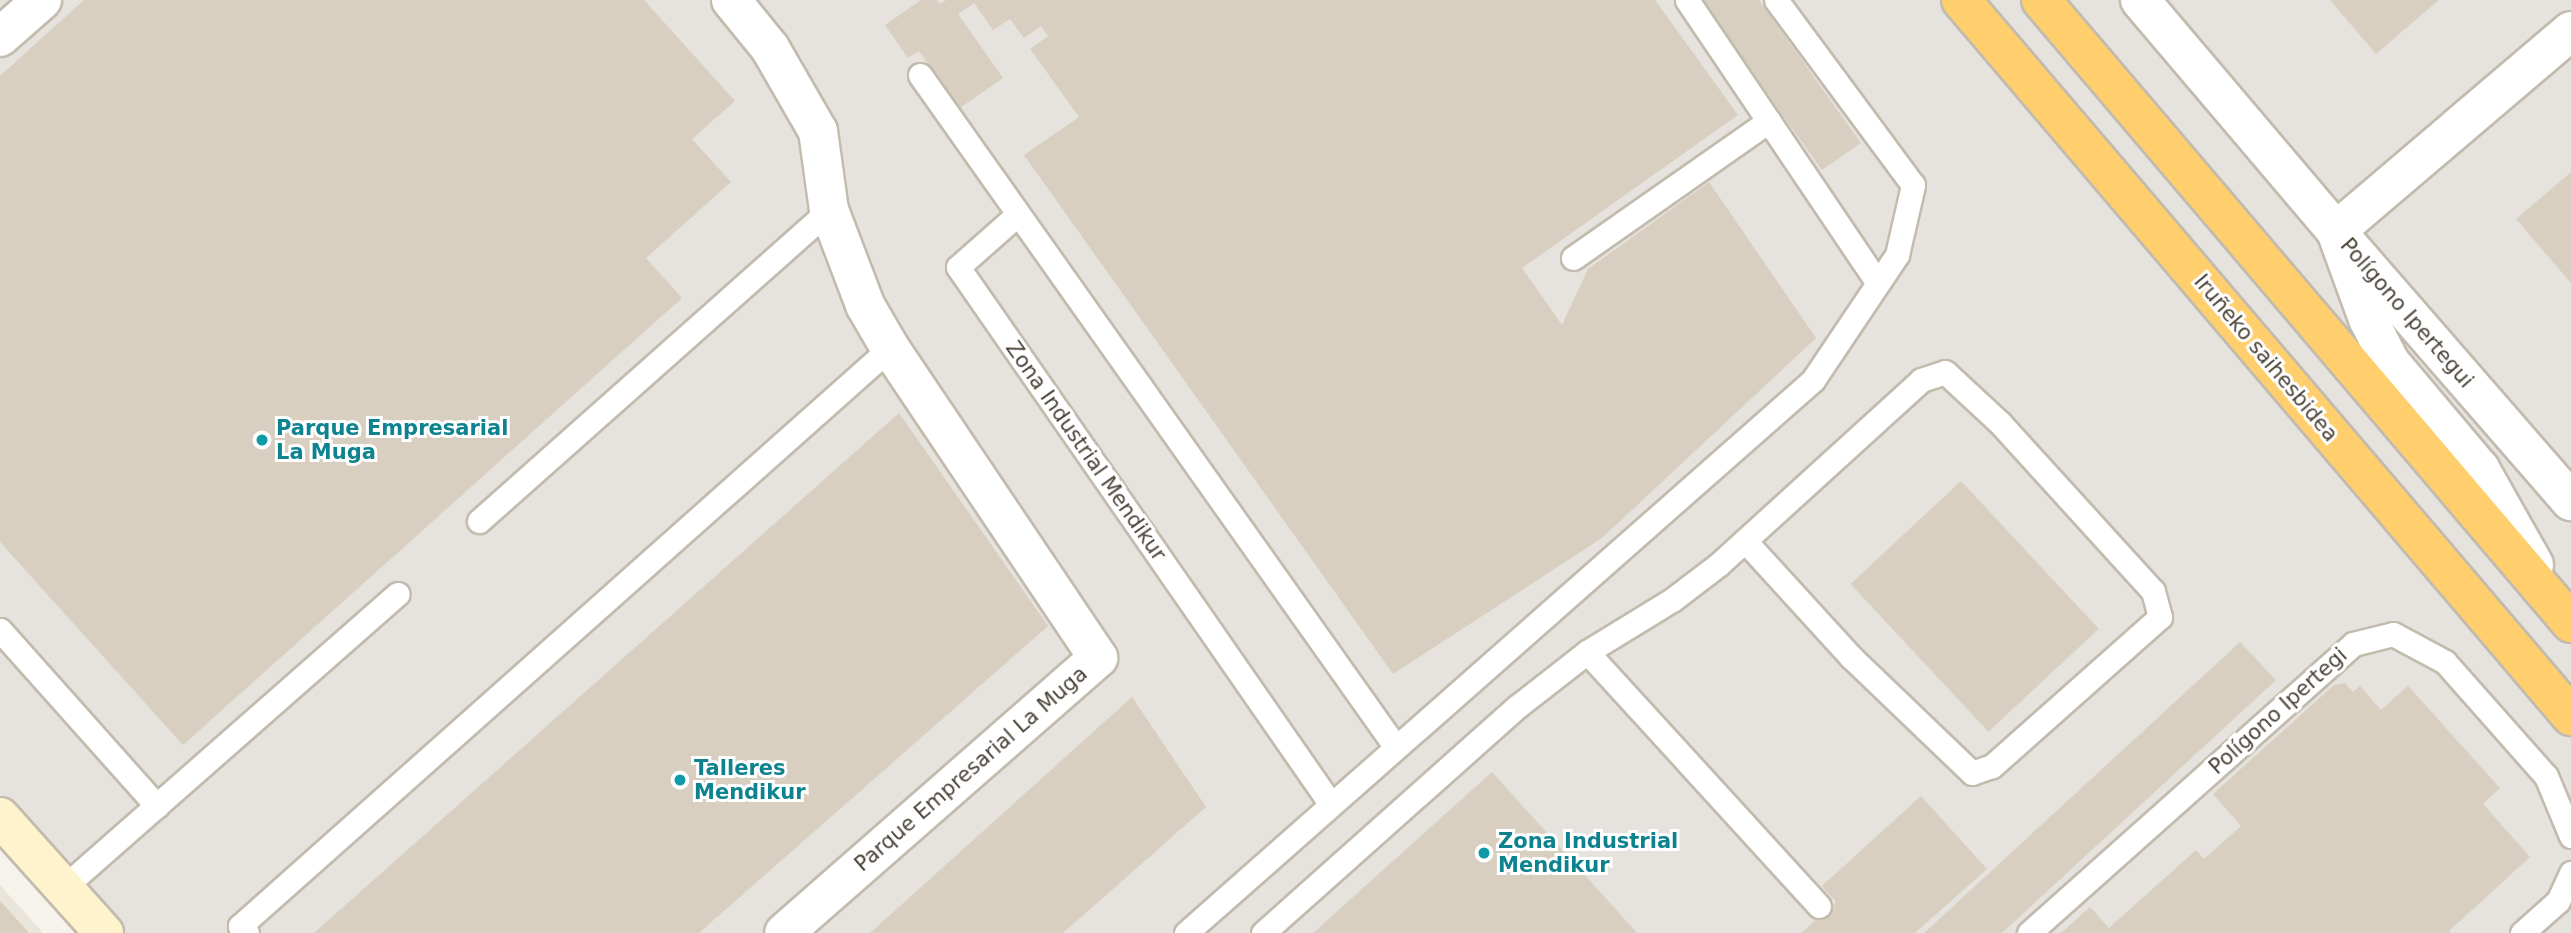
<!DOCTYPE html>
<meta charset="utf-8">
<style>
body{margin:0}
#map{position:relative;width:2571px;height:933px;overflow:hidden;background:#f6f3ec;font-family:"DejaVu Sans",sans-serif}
div>[style]{position:absolute}
[style*='--x']{left:calc(var(--x)*1px);top:calc(var(--y)*1px);width:calc(var(--w)*1px);rotate:calc(var(--a)*1deg)}
.residential>*{inset:0;background:#eae5da}
.industrial>*{inset:0;background:#e6e2dd}
.building>*{inset:0;background:#d8cfc1;transform-origin:0 0}
.roads{filter:drop-shadow(2px 0 #c2bbae) drop-shadow(-2px 0 #c2bbae) drop-shadow(0 2px #c2bbae) drop-shadow(0 -2px #c2bbae)}
.lane>*{height:23px;margin:-11.5px;padding:0 11.5px;transform-origin:11.5px;border-radius:11.5px;background:#fff}
.street>*{height:38px;margin:-19px;padding:0 19px;transform-origin:19px;border-radius:19px;background:#fff}
.secondary>*{height:38px;margin:-19px;padding:0 19px;transform-origin:19px;border-radius:19px;background:#fff3cd}
.highway>*{height:38px;margin:-19px;padding:0 19px;transform-origin:19px;border-radius:19px;background:#ffcf6e}
.dots>*{width:19px;height:19px;translate:-50% -50%;box-sizing:border-box;border:4px solid #fff;border-radius:50%}
span{translate:-50% -50%;white-space:nowrap;text-align:center;line-height:1.15;-webkit-text-stroke:6px #fff;paint-order:stroke}
.street-label{font-size:21px;color:#4b4439}
.culture-label{font-size:21px;color:#0d838f;font-weight:700}
.left{translate:0 -50%;text-align:left}
</style>
<div id="map">
<div class="residential">
<i style="clip-path:polygon(0 885px,43px 933px,0 933px)"></i>
</div>
<div class="industrial">
<i style="clip-path:polygon(0 0,2571px 0,2571px 933px,104px 933px,0 817px)"></i>
</div>
<div class="building">
<i style="clip-path:polygon(84px 0,644px 0,735px 101px,692px 139px,731px 182px,646px 258px,682px 298px,183px 745px,0 542px,0 76px)"></i>
<i style="clip-path:polygon(921px 0,937px 0,940px 4px,946px 0,1655px 0,1738px 115px,1522px 268px,1562px 325px,1588px 269px,1709px 182px,1816px 338px,1602px 538px,1393px 674px,1024px 155px,1079px 117px,1030px 49px,1048px 36px,1041px 26px,1024px 38px,1010px 19px,993px 30px,974px 3px,958px 14px,1003px 78px,960px 108px,919px 51px,908px 58px,885px 25px)"></i>
<i style="clip-path:polygon(1700px 0,1759px 0,1861px 143px,1822px 170px)"></i>
<i style="clip-path:polygon(2330px 0,2439px 0,2376px 54px)"></i>
<i style="clip-path:polygon(2571px 172px,2571px 283px,2516px 219px)"></i>
<i style="clip-path:polygon(899px 413px,1048px 626px,699px 933px,314px 933px)"></i>
<i style="left:1961px;top:481px;width:202px;height:151px;rotate:47deg"></i>
<i style="clip-path:polygon(2240px 642px,2276px 680px,2002px 933px,1924px 933px)"></i>
<i style="clip-path:polygon(2345px 683px,2353px 692px,2360px 686px,2381px 710px,2408px 686px,2500px 788px,2483px 804px,2530px 857px,2449px 931px,2451px 933px,2061px 933px,2090px 907px,2109px 928px,2196px 850px,2204px 859px,2241px 826px,2213px 794px,2334px 685px)"></i>
<i style="clip-path:polygon(1132px 697px,1206px 807px,1063px 933px,870px 933px)"></i>
<i style="clip-path:polygon(1492px 772px,1637px 933px,1313px 933px)"></i>
<i style="clip-path:polygon(1921px 796px,1987px 869px,1915px 933px,1801px 933px,1836px 902px,1822px 886px)"></i>
<i style="clip-path:polygon(0 901px,3px 904px,29px 933px,0 933px)"></i>
</div>
<div class="roads">
<div class="lane">
<i style="--x:1687;--y:0;--w:341;--a:56"></i>
<i style="--x:920;--y:75;--w:822;--a:54.71"></i>
<i style="--x:1018;--y:214;--w:80;--a:138.5"></i>
<i style="--x:958;--y:267;--w:652;--a:55.24"></i>
<i style="--x:1573;--y:258;--w:239;--a:-35"></i>
<i style="--x:479;--y:521;--w:468;--a:-41.6"></i>
<i style="--x:0;--y:630;--w:236;--a:48.3"></i>
<i style="--x:1587;--y:652;--w:344;--a:47.6"></i>
<i style="--x:64;--y:887;--w:444;--a:-41.3"></i>
<i style="--x:247;--y:933;--w:10;--a:-135"></i>
<i style="--x:240;--y:926;--w:870;--a:-41.64"></i>
<i style="--x:1186;--y:933;--w:836;--a:-41.41"></i>
<i style="--x:1813;--y:380;--w:151;--a:-56.1"></i>
<i style="--x:1897;--y:255;--w:72;--a:-77.1"></i>
<i style="--x:1913;--y:185;--w:230;--a:-126.5"></i>
<i style="--x:1263;--y:933;--w:341;--a:-41.7"></i>
<i style="--x:1518;--y:706;--w:88;--a:-38"></i>
<i style="--x:1587;--y:652;--w:100;--a:-31.5"></i>
<i style="--x:1672;--y:600;--w:58;--a:-37.3"></i>
<i style="--x:1718;--y:565;--w:275;--a:-42.3"></i>
<i style="--x:1921;--y:380;--w:25;--a:-18"></i>
<i style="--x:1945;--y:372;--w:75;--a:42.8"></i>
<i style="--x:2000;--y:423;--w:227;--a:47.7"></i>
<i style="--x:2153;--y:591;--w:27;--a:75"></i>
<i style="--x:2160;--y:617;--w:225;--a:138.4"></i>
<i style="--x:1992;--y:766;--w:21;--a:161"></i>
<i style="--x:1972;--y:773;--w:168;--a:-136.2"></i>
<i style="--x:1851;--y:657;--w:157;--a:-132.4"></i>
<i style="--x:2029;--y:933;--w:434;--a:-41.7"></i>
<i style="--x:2353;--y:644;--w:41;--a:-14"></i>
<i style="--x:2393;--y:634;--w:59;--a:28.3"></i>
<i style="--x:2445;--y:662;--w:152;--a:48.5"></i>
<i style="--x:2546;--y:776;--w:65;--a:67.4"></i>
<i style="--x:2522;--y:933;--w:48;--a:-41.6"></i>
<i style="--x:2558;--y:901;--w:31;--a:-65"></i>
</div>
<div class="street">
<i style="--x:731;--y:0;--w:62;--a:50.9"></i>
<i style="--x:770;--y:48;--w:96;--a:60"></i>
<i style="--x:818;--y:131;--w:80;--a:82.1"></i>
<i style="--x:829;--y:210;--w:102;--a:69.2"></i>
<i style="--x:865;--y:305;--w:50;--a:59.8"></i>
<i style="--x:890;--y:348;--w:373;--a:56.1"></i>
<i style="--x:1098;--y:658;--w:417;--a:138.8"></i>
<i style="--x:2140;--y:0;--w:303;--a:49.7"></i>
<i style="--x:2336;--y:231;--w:94;--a:70"></i>
<i style="--x:2368;--y:319;--w:48;--a:62.9"></i>
<i style="--x:2390;--y:362;--w:140;--a:49.9"></i>
<i style="--x:2480;--y:469;--w:110;--a:60.6"></i>
<i style="--x:2571;--y:31;--w:309;--a:139.6"></i>
<i style="--x:2336;--y:231;--w:358;--a:49"></i>
<i style="--x:0;--y:37;--w:56;--a:-41.4"></i>
</div>
<div class="secondary">
<i style="--x:0;--y:817;--w:156;--a:48.1"></i>
</div>
<div class="highway">
<i style="--x:1961;--y:0;--w:941;--a:49.57"></i>
<i style="--x:2041;--y:0;--w:818;--a:49.61"></i>
</div>
</div>
<div class="dots">
<i style="left:262px;top:440px;background:#0f9aa8"></i>
<i style="left:680px;top:780px;background:#0f9aa8"></i>
<i style="left:1484px;top:853px;background:#0f9aa8"></i>
</div>
<div class="street-label">
<span style="left:2407px;top:313px;rotate:49deg">Polígono Ipertegui</span>
<span style="left:2266px;top:358px;rotate:50deg">Iruñeko saihesbidea</span>
<span style="left:1086px;top:451px;rotate:55deg">Zona Industrial Mendikur</span>
<span style="left:2278px;top:711px;rotate:-42deg">Polígono Ipertegi</span>
<span style="left:971px;top:769px;rotate:-41deg">Parque Empresarial La Muga</span>
</div>
<div class="culture-label">
<span class="left" style="left:276px;top:440px">Parque Empresarial<br>La Muga</span>
<span class="left" style="left:694px;top:780px">Talleres<br>Mendikur</span>
<span class="left" style="left:1498px;top:853px">Zona Industrial<br>Mendikur</span>
</div>
</div>
